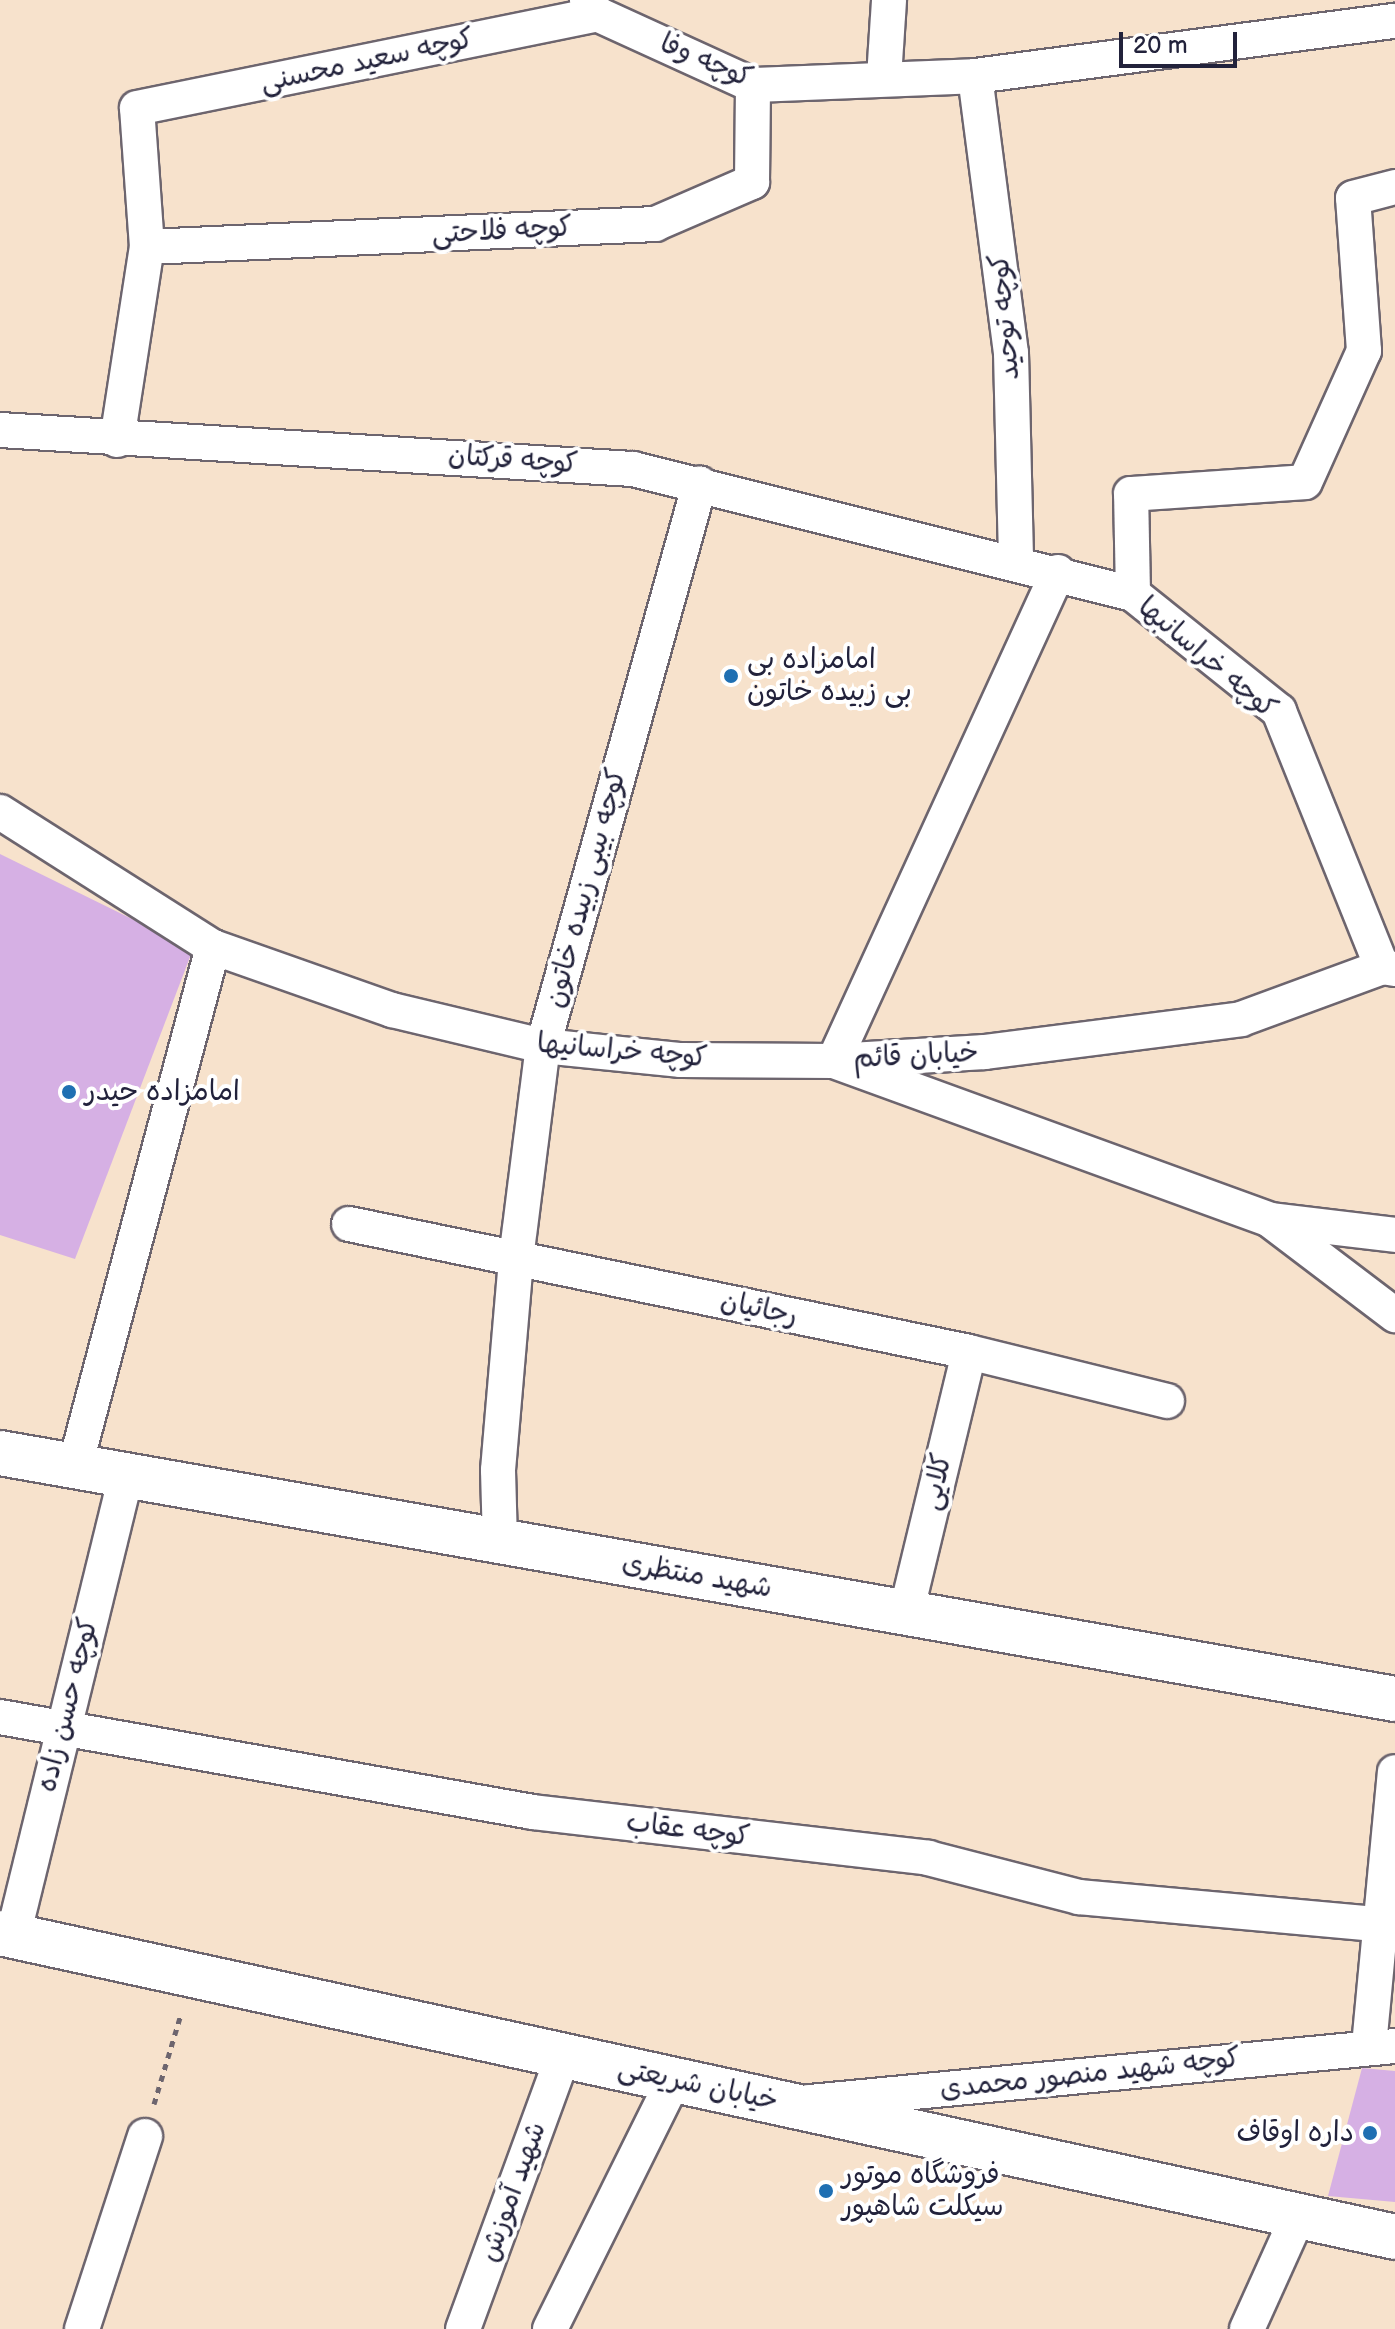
<!DOCTYPE html>
<meta charset="utf-8">
<style>
body{margin:0}
#map{position:relative;width:1395px;height:2329px;overflow:hidden;background:#f7e2cc;font-family:"Balsamiq Sans","Playpen Sans Arabic",sans-serif}
div>[style]{position:absolute}
[style*='--x']{left:calc(var(--x)*1px);top:calc(var(--y)*1px);width:calc(var(--w)*1px);rotate:calc(var(--a)*1deg)}
.building>*{inset:0;background:#d6b0e4}
.path>*{height:5px;margin-top:-2.5px;transform-origin:0;background:repeating-linear-gradient(90deg,#6d656e 0 6px,transparent 0 12px)}
.roads{filter:drop-shadow(2px 0 #6d656e) drop-shadow(-2px 0 #6d656e) drop-shadow(0 2px #6d656e) drop-shadow(0 -2px #6d656e)}
.street>*{height:34px;margin:-17px;padding:0 17px;transform-origin:17px;border-radius:17px;background:#fff}
.secondary>*{height:44px;margin:-22px;padding:0 22px;transform-origin:22px;border-radius:22px;background:#fff}
.dots>*{width:22px;height:22px;translate:-50% -50%;box-sizing:border-box;border:4px solid #fff;border-radius:50%}
span{translate:-50% -50%;white-space:nowrap;text-align:center;line-height:1.15;-webkit-text-stroke:8px #fff;paint-order:stroke}
.street-label{font-size:28px;color:#22223b}
.poi-label{font-size:28px;color:#22223b}
.left{translate:0 -50%;text-align:left}
.right{translate:-100% -50%;text-align:right}
.scale{position:absolute;left:1119px;top:32px;width:118px;height:36px;box-sizing:border-box;border:4px solid #22223b;border-top:0;padding-left:10px;font-size:24px;line-height:28px;white-space:nowrap;color:#22223b;-webkit-text-stroke:6px #fff;paint-order:stroke}
</style>
<div id="map">
<div class="building">
<i style="clip-path:polygon(0 854px,193px 949px,75px 1259px,0 1235px)"></i>
<i style="clip-path:polygon(1362px 2068px,1395px 2071px,1395px 2202px,1328px 2196px)"></i>
</div>
<div class="path">
<i style="--x:154;--y:2104;--w:94;--a:-73.3"></i>
</div>
<div class="roads">
<div class="street">
<i style="--x:587;--y:0;--w:17;--a:54"></i>
<i style="--x:597;--y:14;--w:171;--a:24.5"></i>
<i style="--x:753;--y:85;--w:222;--a:-2.3"></i>
<i style="--x:975;--y:76;--w:424;--a:-7.5"></i>
<i style="--x:975;--y:76;--w:279;--a:82.6"></i>
<i style="--x:1011;--y:353;--w:207;--a:88.6"></i>
<i style="--x:884;--y:78;--w:78;--a:-86.3"></i>
<i style="--x:147;--y:247;--w:509;--a:-2.59"></i>
<i style="--x:655;--y:224;--w:106;--a:-23.4"></i>
<i style="--x:752;--y:182;--w:97;--a:-89.4"></i>
<i style="--x:0;--y:430;--w:634;--a:3.53"></i>
<i style="--x:633;--y:469;--w:515;--a:14.04"></i>
<i style="--x:1133;--y:594;--w:187;--a:38.7"></i>
<i style="--x:1279;--y:711;--w:276;--a:68.1"></i>
<i style="--x:117;--y:440;--w:195;--a:-81.2"></i>
<i style="--x:147;--y:247;--w:139;--a:-94.1"></i>
<i style="--x:137;--y:108;--w:470;--a:-11.5"></i>
<i style="--x:1058;--y:572;--w:538;--a:114.61"></i>
<i style="--x:834;--y:1061;--w:151;--a:-3.4"></i>
<i style="--x:985;--y:1052;--w:258;--a:-7.3"></i>
<i style="--x:1241;--y:1019;--w:150;--a:-20.2"></i>
<i style="--x:1382;--y:967;--w:13;--a:9"></i>
<i style="--x:1133;--y:594;--w:100;--a:-91.1"></i>
<i style="--x:1131;--y:494;--w:174;--a:-3.9"></i>
<i style="--x:1305;--y:482;--w:144;--a:-65.8"></i>
<i style="--x:1364;--y:351;--w:153;--a:-94.1"></i>
<i style="--x:1353;--y:198;--w:43;--a:-14.7"></i>
<i style="--x:0;--y:812;--w:252;--a:32.4"></i>
<i style="--x:213;--y:947;--w:190;--a:19.4"></i>
<i style="--x:392;--y:1010;--w:155;--a:13.4"></i>
<i style="--x:543;--y:1046;--w:139;--a:5.8"></i>
<i style="--x:681;--y:1060;--w:153;--a:0.4"></i>
<i style="--x:834;--y:1061;--w:464;--a:20"></i>
<i style="--x:1270;--y:1220;--w:126;--a:6.8"></i>
<i style="--x:1271;--y:1221;--w:156;--a:37.2"></i>
<i style="--x:349;--y:1224;--w:633;--a:11.66"></i>
<i style="--x:969;--y:1352;--w:204;--a:13.9"></i>
<i style="--x:75;--y:1466;--w:537;--a:-75.11"></i>
<i style="--x:500;--y:1542;--w:72;--a:-91.6"></i>
<i style="--x:498;--y:1470;--w:212;--a:-85.1"></i>
<i style="--x:516;--y:1259;--w:215;--a:-82.8"></i>
<i style="--x:543;--y:1046;--w:584;--a:-74.42"></i>
<i style="--x:906;--y:1613;--w:268;--a:-76.4"></i>
<i style="--x:0;--y:1717;--w:541;--a:10.11"></i>
<i style="--x:533;--y:1812;--w:398;--a:6.6"></i>
<i style="--x:928;--y:1858;--w:156;--a:14.5"></i>
<i style="--x:1079;--y:1897;--w:300;--a:5.2"></i>
<i style="--x:13;--y:1936;--w:475;--a:-76.2"></i>
<i style="--x:1369;--y:2046;--w:275;--a:-84.6"></i>
<i style="--x:810;--y:2102;--w:588;--a:-5.47"></i>
<i style="--x:82;--y:2329;--w:203;--a:-71.9"></i>
<i style="--x:463;--y:2329;--w:292;--a:-69.9"></i>
<i style="--x:550;--y:2329;--w:279;--a:-63.6"></i>
<i style="--x:1247;--y:2329;--w:124;--a:-65.7"></i>
</div>
<div class="secondary">
<i style="--x:0;--y:1453;--w:1417;--a:10"></i>
<i style="--x:0;--y:1933;--w:1428;--a:12.29"></i>
</div>
</div>
<div class="dots">
<i style="left:731px;top:676px;background:#1f6fb2"></i>
<i style="left:69px;top:1092px;background:#1f6fb2"></i>
<i style="left:1370px;top:2133px;background:#1f6fb2"></i>
<i style="left:826px;top:2191px;background:#1f6fb2"></i>
</div>
<div class="street-label">
<span style="left:367px;top:61px;rotate:-12deg">کوچه سعید محسنی</span>
<span style="left:706px;top:61px;rotate:23deg">کوچه وفا</span>
<span style="left:502px;top:231px;rotate:-3deg">کوچه فلاحتی</span>
<span style="left:1005px;top:317px;rotate:-95deg">کوچه توحید</span>
<span style="left:513px;top:460px;rotate:4deg">کوچه قرکتان</span>
<span style="left:1207px;top:658px;rotate:40deg">کوچه خراسانبها</span>
<span style="left:586px;top:888px;rotate:-75deg">کوچه بیبی زبیده خاتون</span>
<span style="left:622px;top:1051px;rotate:5deg">کوچه خراسانیها</span>
<span style="left:916px;top:1056px;rotate:-3deg">خیابان قائم</span>
<span style="left:759px;top:1309px;rotate:12deg">رجائیان</span>
<span style="left:937px;top:1482px;rotate:-77deg">کلایی</span>
<span style="left:697px;top:1576px;rotate:10deg">شهید منتظری</span>
<span style="left:68px;top:1705px;rotate:-76deg">کوچه حسن زاده</span>
<span style="left:688px;top:1830px;rotate:7deg">کوچه عقاب</span>
<span style="left:1090px;top:2074px;rotate:-6deg">کوچه شهید منصور محمدی</span>
<span style="left:698px;top:2085px;rotate:12deg">خیابان شریعتی</span>
<span style="left:513px;top:2192px;rotate:-70deg">شهید آموزش</span>
</div>
<div class="poi-label">
<span class="left" style="left:747px;top:676px">امامزاده بی<br>بی زبیده خاتون</span>
<span class="left" style="left:85px;top:1092px">امامزاده حیدر</span>
<span class="right" style="left:1354px;top:2133px">داره اوقاف</span>
<span class="left" style="left:842px;top:2191px">فروشگاه موتور<br>سیکلت شاهپور</span>
</div>
<div class="scale">20 m</div>
</div>
